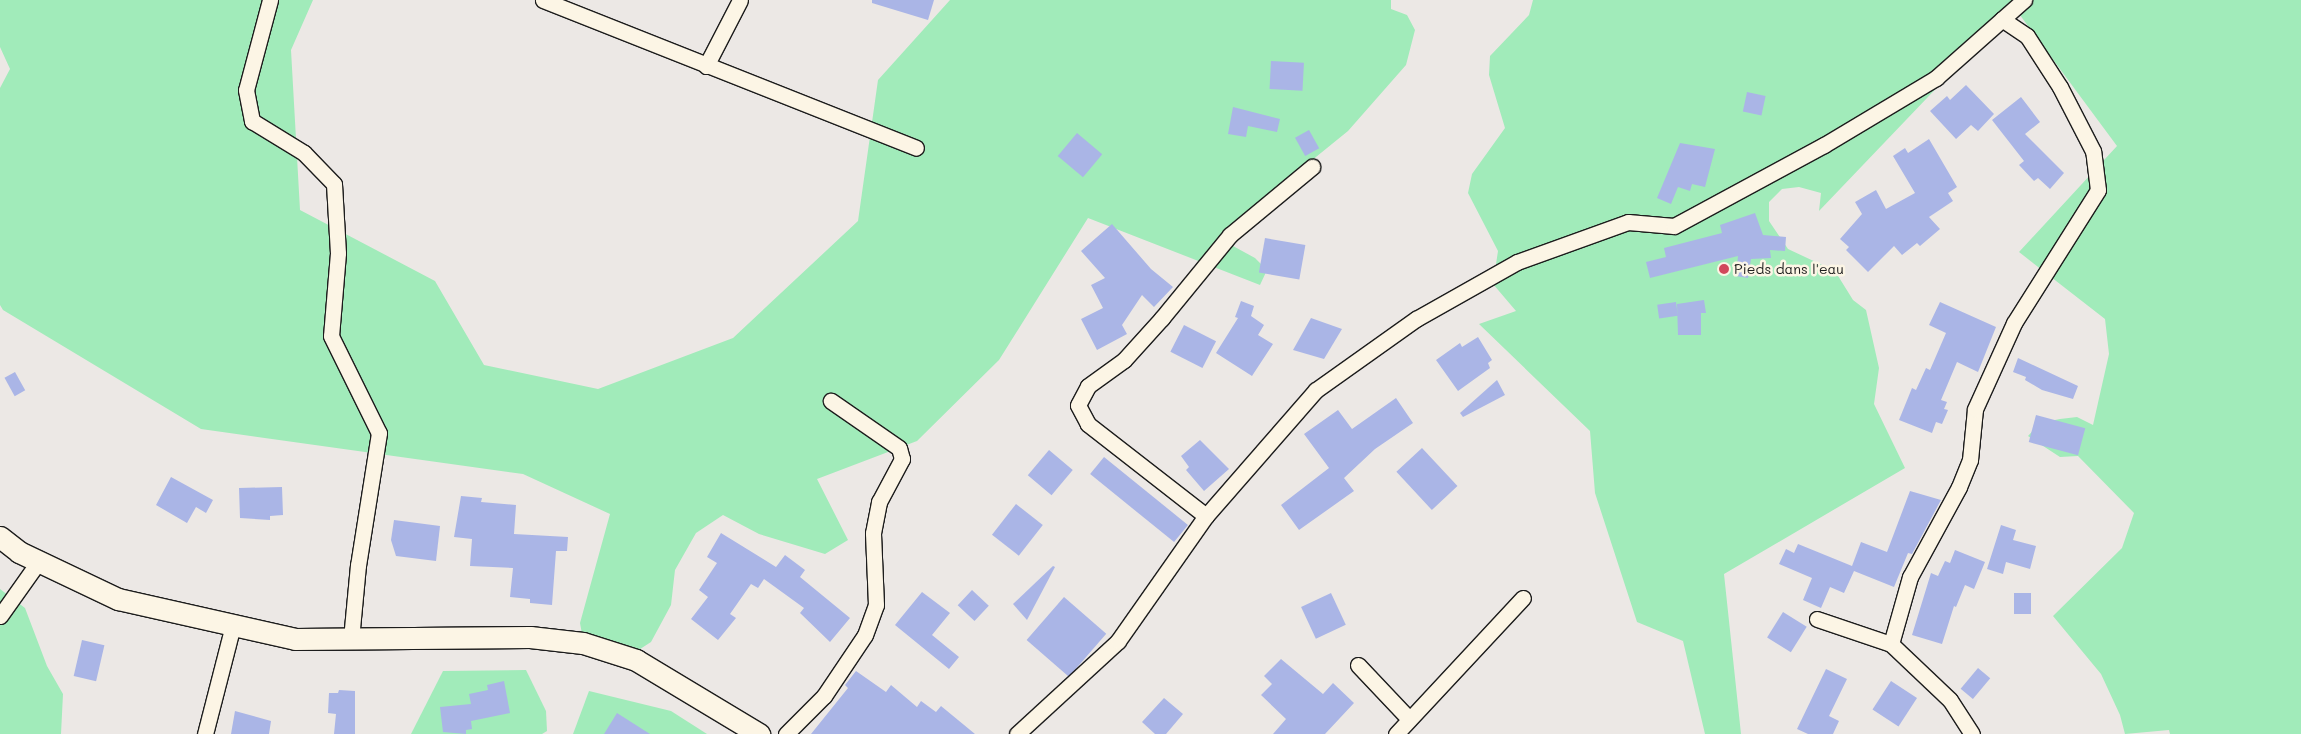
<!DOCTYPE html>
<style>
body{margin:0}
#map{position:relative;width:2301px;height:734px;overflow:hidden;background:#ece8e5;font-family:Mali,sans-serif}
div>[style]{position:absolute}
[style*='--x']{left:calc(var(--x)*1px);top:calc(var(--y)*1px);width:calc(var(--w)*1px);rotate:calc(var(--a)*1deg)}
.green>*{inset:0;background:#a1ebba}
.building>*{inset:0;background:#aab5e6;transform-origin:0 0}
.roads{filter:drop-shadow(1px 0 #1c1c1c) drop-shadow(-1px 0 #1c1c1c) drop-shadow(0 1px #1c1c1c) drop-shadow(0 -1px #1c1c1c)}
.minor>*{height:15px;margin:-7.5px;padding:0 7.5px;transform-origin:7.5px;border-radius:7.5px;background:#fcf5e5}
.secondary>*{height:21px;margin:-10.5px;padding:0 10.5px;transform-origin:10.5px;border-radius:10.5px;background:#fcf5e5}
.dots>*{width:14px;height:14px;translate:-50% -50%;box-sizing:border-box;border:2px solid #fcf5e5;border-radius:50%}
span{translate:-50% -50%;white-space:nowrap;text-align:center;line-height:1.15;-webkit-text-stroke:5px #fcf5e5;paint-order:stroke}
.poi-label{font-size:14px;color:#1c1c1c}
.left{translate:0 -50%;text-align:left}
</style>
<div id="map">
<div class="green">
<i style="clip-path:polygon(0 0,313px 0,291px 50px,300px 210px,435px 281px,484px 365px,598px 389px,733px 338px,858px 221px,878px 80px,950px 0,1391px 0,1391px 9px,1407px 15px,1415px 30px,1406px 65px,1348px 131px,1274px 191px,1264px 219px,1222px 240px,1255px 258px,1267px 270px,1260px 285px,1088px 218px,999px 360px,917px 441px,817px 479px,848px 540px,825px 554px,759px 534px,723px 515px,696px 533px,675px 570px,671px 605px,651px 642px,637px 651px,582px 634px,580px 623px,610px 514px,523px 474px,201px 429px,3px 310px,0 305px,0 88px,10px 69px,0 47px)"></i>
<i style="clip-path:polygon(1533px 0,2301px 0,2301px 734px,2170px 734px,2169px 730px,2125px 734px,2120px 715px,2101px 674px,2053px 616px,2122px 548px,2134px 513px,2078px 456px,2060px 457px,2028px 436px,2040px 423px,2060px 419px,2077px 417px,2093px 425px,2109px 354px,2105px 319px,2019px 252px,2117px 146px,2014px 7px,1819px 211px,1821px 193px,1799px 187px,1782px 189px,1769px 202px,1769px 221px,1788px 249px,1835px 271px,1853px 300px,1866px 310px,1879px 368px,1874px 404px,1905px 468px,1724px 574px,1741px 734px,1705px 734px,1683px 641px,1637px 622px,1595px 493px,1590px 431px,1479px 324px,1516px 311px,1493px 284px,1498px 251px,1468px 193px,1472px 174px,1505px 128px,1489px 75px,1490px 56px,1529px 15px)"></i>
<i style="clip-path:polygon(0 589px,25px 608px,47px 666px,63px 694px,61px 734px,0 734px)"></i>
<i style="clip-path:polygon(526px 670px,546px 711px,547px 731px,542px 734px,411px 734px,443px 671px)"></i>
<i style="clip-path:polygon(589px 691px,671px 711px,707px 734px,573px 734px)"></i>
</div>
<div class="building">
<i style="clip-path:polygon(872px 0,934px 0,928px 20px,872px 3px)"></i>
<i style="left:1271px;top:61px;width:33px;height:28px;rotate:3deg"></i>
<i style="clip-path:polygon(1966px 85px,1994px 114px,1978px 131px,1971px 125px,1956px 139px,1930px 111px,1947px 96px,1950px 100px)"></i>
<i style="left:1747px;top:92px;width:19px;height:20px;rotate:12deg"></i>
<i style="clip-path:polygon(2021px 97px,2040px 122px,2025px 134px,2064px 173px,2050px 189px,2038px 178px,2034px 181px,2019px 165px,2024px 161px,1992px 120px)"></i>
<i style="clip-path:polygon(1233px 107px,1280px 119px,1277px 132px,1248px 126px,1246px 137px,1228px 134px)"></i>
<i style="left:1309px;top:130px;width:21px;height:16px;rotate:61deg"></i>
<i style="left:1077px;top:133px;width:33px;height:30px;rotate:40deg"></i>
<i style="clip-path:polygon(1929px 139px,1957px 187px,1948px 193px,1953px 201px,1929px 217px,1940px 229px,1920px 246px,1917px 243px,1902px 255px,1894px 246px,1868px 272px,1846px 250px,1849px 247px,1840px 239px,1862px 214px,1855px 202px,1876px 190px,1886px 209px,1915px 193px,1893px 156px,1905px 148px,1908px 153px)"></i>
<i style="clip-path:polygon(1680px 143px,1715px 149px,1705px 187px,1692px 184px,1690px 191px,1678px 187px,1671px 204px,1657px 198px)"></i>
<i style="clip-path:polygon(1755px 213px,1763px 235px,1786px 237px,1785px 251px,1770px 250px,1771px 258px,1751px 259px,1748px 278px,1736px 276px,1738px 256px,1650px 278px,1646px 262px,1666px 257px,1664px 248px,1722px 233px,1720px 225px)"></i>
<i style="clip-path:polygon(1112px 224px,1151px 269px,1173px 287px,1154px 307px,1142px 295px,1122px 325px,1127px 334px,1097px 350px,1081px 319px,1103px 308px,1091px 285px,1105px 278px,1081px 251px)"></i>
<i style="left:1265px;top:238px;width:41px;height:35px;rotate:10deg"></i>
<i style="clip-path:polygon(1704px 300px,1706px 313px,1701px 313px,1701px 335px,1678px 335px,1677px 304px)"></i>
<i style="clip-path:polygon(1241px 301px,1254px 306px,1251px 316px,1264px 325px,1258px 335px,1273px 344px,1252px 376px,1216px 353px,1238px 318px,1235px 317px)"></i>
<i style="left:1676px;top:302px;width:14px;height:19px;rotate:82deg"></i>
<i style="clip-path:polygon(1940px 302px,1996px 327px,1978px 372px,1957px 362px,1941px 400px,1947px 402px,1944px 409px,1948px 410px,1942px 424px,1936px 422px,1932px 433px,1899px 420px,1912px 388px,1916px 390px,1926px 368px,1930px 370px,1946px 333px,1929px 325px)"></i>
<i style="clip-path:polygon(1311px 318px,1342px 329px,1324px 359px,1293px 350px)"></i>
<i style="left:1184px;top:325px;width:36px;height:30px;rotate:27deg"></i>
<i style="clip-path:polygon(1478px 337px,1492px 360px,1488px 363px,1490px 368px,1458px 391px,1436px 360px,1460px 343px,1462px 347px)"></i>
<i style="clip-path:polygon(2018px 358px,2078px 386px,2073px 399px,2042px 390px,2025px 380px,2026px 377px,2013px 372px)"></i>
<i style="left:15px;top:372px;width:21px;height:12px;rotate:61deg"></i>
<i style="clip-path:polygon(1497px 380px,1505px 395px,1463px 417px,1460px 413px)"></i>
<i style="clip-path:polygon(1396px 398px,1413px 423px,1375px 449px,1344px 478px,1354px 491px,1299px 530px,1281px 505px,1329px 468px,1304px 434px,1338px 410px,1352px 429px)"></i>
<i style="left:2036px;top:415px;width:51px;height:28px;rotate:15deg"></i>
<i style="clip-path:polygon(1200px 440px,1229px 469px,1204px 491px,1186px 470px,1189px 467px,1181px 456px)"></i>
<i style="left:1422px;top:448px;width:52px;height:35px;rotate:47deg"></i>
<i style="left:1049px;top:450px;width:31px;height:33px;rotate:40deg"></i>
<i style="left:1104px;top:457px;width:108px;height:22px;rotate:39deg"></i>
<i style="clip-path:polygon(171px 477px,213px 500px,206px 513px,196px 507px,187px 523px,156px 505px)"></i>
<i style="clip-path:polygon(282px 487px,283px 515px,270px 516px,270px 520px,240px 518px,239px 488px)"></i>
<i style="clip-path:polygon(1910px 491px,1941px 500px,1912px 554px,1908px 553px,1894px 587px,1854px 571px,1844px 593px,1830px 587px,1821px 608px,1803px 600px,1812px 578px,1779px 564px,1786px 549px,1794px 553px,1798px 544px,1852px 566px,1861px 542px,1887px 552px)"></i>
<i style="clip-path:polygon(461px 496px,482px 498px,481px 502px,516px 505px,514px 534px,568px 537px,567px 551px,556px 551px,552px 605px,530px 603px,530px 599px,510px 597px,513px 568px,470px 566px,472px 539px,454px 537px)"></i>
<i style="left:1016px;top:504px;width:34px;height:39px;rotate:38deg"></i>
<i style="clip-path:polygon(394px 520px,440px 526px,436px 561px,396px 556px,391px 540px)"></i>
<i style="clip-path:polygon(2001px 525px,2016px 530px,2013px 540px,2036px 546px,2030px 569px,2006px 562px,2003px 574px,1987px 569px)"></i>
<i style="clip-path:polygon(721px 533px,776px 567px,785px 555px,805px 570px,800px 577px,850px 618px,830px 642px,800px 613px,804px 608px,764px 579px,758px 588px,751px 584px,730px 614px,736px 618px,718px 640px,691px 619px,708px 597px,699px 590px,717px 563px,707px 557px)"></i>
<i style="clip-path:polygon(1955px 550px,1985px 562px,1974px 589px,1965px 585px,1956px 607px,1954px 606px,1942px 644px,1912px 635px,1931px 573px,1938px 576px,1945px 561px,1950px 563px)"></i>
<i style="clip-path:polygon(1053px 566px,1055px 567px,1027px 620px,1013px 604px)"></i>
<i style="left:972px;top:590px;width:23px;height:21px;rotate:43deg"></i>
<i style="clip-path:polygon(922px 592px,950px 613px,932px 635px,959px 657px,949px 669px,895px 625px)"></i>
<i style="left:1331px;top:593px;width:35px;height:33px;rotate:65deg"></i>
<i style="left:2014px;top:593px;width:17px;height:21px"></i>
<i style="left:1064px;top:597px;width:56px;height:57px;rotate:41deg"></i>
<i style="left:1783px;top:612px;width:28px;height:30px;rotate:32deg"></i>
<i style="left:82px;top:640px;width:23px;height:37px;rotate:13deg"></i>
<i style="clip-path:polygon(1281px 659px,1323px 694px,1333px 683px,1354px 703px,1325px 734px,1273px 734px,1286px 719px,1261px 695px,1272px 684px,1264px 676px)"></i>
<i style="left:1978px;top:668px;width:16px;height:27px;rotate:40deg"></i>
<i style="clip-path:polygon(1826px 669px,1847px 679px,1829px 716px,1839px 721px,1833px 734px,1808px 734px,1797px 729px)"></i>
<i style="clip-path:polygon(856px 671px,886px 692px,891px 685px,917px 707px,921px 701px,936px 712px,941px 706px,975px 734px,811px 734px,848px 688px,845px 685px)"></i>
<i style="clip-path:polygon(504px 681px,510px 713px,471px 721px,472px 729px,466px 730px,466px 734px,443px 732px,440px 707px,471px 704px,469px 694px,488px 690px,487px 685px)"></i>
<i style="left:1891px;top:681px;width:31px;height:34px;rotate:33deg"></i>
<i style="clip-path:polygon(339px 690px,355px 691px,355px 734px,334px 734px,336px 714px,328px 713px,329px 693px,338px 693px)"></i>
<i style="clip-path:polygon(1164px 698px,1183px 714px,1166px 734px,1155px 734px,1142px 722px)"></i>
<i style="clip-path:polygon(235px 711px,271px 721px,269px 734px,231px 734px)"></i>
<i style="clip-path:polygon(617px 713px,650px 734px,604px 734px)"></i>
</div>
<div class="roads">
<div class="minor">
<i style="--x:270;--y:0;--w:93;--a:104.9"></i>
<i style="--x:246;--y:90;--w:32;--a:79"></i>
<i style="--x:252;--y:121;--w:61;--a:31.6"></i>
<i style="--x:304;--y:153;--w:43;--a:45.9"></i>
<i style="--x:334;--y:184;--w:69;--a:86.7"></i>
<i style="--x:338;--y:253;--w:83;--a:94.8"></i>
<i style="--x:331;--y:336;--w:108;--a:63.7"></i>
<i style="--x:379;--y:433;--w:134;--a:99"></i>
<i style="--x:358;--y:565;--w:74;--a:95.4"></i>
<i style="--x:543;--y:0;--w:401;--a:21.6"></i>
<i style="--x:706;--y:66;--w:74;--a:-62.7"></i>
<i style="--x:1206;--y:516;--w:150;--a:-142.1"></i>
<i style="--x:1088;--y:424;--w:21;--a:-118"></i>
<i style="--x:1078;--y:405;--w:21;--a:-62"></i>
<i style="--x:1088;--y:386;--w:44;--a:-35.8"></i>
<i style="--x:1124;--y:360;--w:57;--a:-47.9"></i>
<i style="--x:1162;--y:318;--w:107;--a:-50.7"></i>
<i style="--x:1230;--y:235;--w:107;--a:-39.7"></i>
<i style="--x:0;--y:616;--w:67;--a:-54.7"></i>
<i style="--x:1817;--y:619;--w:78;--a:18.7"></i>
<i style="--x:1891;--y:644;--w:81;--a:43.5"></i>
<i style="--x:1950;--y:700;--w:40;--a:57.1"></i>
<i style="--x:1891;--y:644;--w:70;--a:-74.2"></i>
<i style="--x:1910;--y:577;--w:102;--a:-61.4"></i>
<i style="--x:1959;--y:487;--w:29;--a:-68"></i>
<i style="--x:1970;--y:460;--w:51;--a:-84.4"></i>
<i style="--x:1975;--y:409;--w:94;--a:-65.6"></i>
<i style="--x:2014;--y:323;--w:157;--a:-57.7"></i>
<i style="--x:2098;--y:190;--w:39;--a:-97"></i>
<i style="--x:2093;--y:151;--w:72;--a:-117.3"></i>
<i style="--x:2060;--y:87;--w:61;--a:-122.9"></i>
<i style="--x:2027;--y:36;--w:30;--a:-146"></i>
<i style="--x:1358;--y:665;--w:74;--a:46.6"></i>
<i style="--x:205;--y:734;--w:113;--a:-75.6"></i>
<i style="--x:786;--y:734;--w:54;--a:-45"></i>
<i style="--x:824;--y:696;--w:73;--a:-56.1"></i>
<i style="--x:865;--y:635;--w:32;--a:-70"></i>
<i style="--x:876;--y:605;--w:72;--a:-92.4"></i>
<i style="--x:873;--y:533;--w:32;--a:-79"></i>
<i style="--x:879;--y:502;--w:49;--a:-61.9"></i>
<i style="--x:902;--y:459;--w:11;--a:-105"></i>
<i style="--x:899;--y:448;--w:83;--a:-145.3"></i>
<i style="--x:1017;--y:734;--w:137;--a:-42.6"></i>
<i style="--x:1118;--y:641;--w:153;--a:-54.9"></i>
<i style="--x:1206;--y:516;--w:167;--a:-48.9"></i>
<i style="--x:1316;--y:390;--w:123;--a:-35.4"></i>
<i style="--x:1416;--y:319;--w:116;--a:-29.4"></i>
<i style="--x:1517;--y:262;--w:118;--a:-19.8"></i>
<i style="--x:1628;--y:222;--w:46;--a:5"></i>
<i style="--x:1674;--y:226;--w:170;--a:-28.4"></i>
<i style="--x:1824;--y:145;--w:131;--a:-30.9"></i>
<i style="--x:1936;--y:78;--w:118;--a:-41.6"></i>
<i style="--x:1396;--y:734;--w:186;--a:-47"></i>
</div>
<div class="secondary">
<i style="--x:0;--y:537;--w:24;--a:38"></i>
<i style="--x:19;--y:552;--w:110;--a:25.4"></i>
<i style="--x:118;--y:599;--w:181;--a:12.7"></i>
<i style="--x:295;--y:639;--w:235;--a:-0.5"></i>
<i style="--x:530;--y:637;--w:53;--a:6.5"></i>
<i style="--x:583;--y:643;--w:56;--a:17.8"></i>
<i style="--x:636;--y:660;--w:144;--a:31"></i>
</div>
</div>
<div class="dots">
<i style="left:1724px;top:269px;background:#d1495b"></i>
</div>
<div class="poi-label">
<span class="left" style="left:1734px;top:269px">Pieds dans l'eau</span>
</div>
</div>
